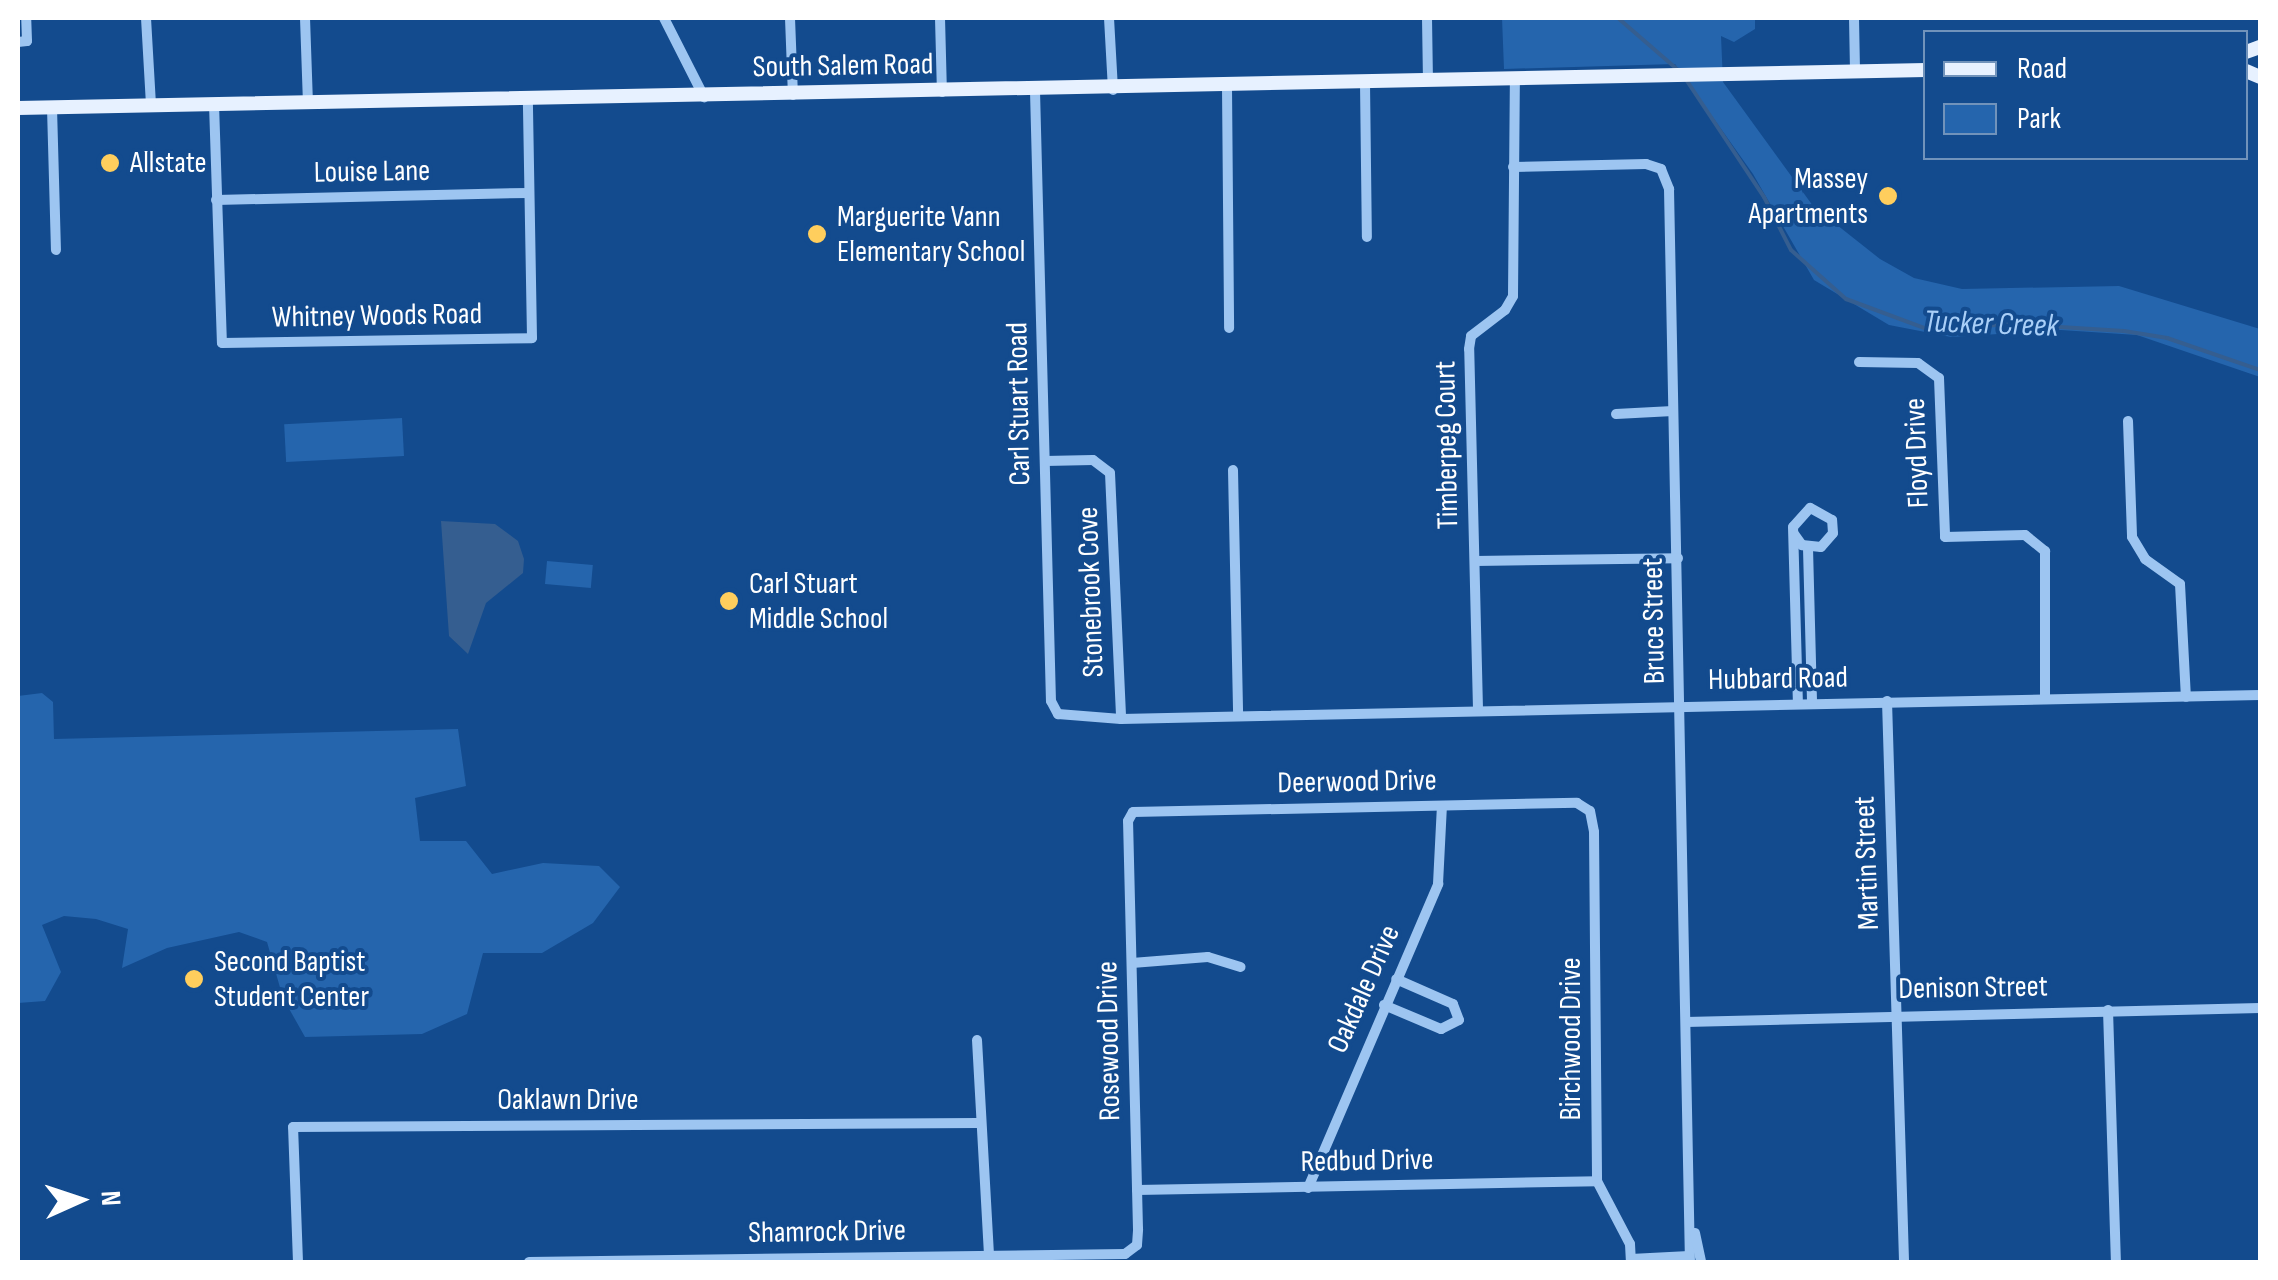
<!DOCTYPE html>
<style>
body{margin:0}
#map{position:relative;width:2278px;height:1280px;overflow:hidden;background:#134b8e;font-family:"Sofia Sans Condensed",sans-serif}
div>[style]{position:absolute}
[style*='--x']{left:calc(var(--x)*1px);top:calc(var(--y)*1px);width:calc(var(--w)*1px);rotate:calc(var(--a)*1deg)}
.green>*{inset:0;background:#2565ad;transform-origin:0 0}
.water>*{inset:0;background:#355e90}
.stream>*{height:4px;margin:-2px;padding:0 2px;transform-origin:2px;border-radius:2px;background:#355e90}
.minor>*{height:10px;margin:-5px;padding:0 5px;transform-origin:5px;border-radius:5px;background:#9dc5f1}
.major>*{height:14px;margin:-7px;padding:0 7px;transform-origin:7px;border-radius:7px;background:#e7f1ff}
.dots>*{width:28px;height:28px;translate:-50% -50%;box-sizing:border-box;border:5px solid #134b8e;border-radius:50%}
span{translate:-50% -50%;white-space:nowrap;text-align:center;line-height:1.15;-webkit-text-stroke:8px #134b8e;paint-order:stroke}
.street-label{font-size:30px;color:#fff}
.poi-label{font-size:30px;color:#fff}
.left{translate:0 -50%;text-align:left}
.right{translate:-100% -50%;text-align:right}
.water-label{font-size:32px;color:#a9cff8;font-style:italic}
.frame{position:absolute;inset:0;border:20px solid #fff;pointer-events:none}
.legend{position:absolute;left:1923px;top:30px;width:325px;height:130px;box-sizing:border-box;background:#134b8e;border:2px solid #7193bb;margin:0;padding:12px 18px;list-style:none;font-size:30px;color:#fff}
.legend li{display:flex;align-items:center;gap:20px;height:50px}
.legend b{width:50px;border:2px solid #7193bb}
.north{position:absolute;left:30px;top:1150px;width:100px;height:100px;-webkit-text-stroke:8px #134b8e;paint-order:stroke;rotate:87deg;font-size:28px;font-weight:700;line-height:40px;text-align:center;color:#fff}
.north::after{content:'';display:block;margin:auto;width:35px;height:45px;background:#fff;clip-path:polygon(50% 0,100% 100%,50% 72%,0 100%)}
</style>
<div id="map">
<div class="green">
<i style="clip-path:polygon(1502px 18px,1755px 18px,1755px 29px,1734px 42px,1721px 36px,1723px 82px,1813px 206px,1880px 259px,1914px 278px,1962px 289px,2119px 286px,2260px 329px,2260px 377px,2137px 335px,2061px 330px,1951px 337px,1889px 325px,1814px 280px,1753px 174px,1675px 64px,1504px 69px)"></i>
<i style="left:402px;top:418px;width:38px;height:118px;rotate:87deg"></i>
<i style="left:547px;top:561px;width:46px;height:23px;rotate:5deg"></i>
<i style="clip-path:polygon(42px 693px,53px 702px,54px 739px,458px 729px,466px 786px,415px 798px,420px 841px,466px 841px,492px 874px,543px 863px,599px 866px,620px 887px,593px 923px,542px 953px,483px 953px,467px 1014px,422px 1034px,305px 1037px,283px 998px,267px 942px,239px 932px,167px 948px,122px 968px,128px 929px,96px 919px,64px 916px,42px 925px,61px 972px,45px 1001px,18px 1003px,18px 696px)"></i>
</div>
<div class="water">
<i style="clip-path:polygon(441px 521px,495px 524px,518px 541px,524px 559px,523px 573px,486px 603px,468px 654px,449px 636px)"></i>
</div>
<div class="stream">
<i style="--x:1618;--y:18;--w:79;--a:40.9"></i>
<i style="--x:1687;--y:81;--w:139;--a:56.4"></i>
<i style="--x:1764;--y:197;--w:59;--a:63"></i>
<i style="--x:1791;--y:250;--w:74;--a:41.7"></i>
<i style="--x:1846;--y:299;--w:86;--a:20.3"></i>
<i style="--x:1927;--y:329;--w:87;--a:-3.3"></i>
<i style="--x:2014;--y:324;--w:110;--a:3.6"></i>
<i style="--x:2124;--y:331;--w:44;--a:9.2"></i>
<i style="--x:2167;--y:338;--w:98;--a:19"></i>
</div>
<div class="minor">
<i style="--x:146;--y:18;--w:88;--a:86.7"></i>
<i style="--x:305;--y:18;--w:86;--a:88"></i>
<i style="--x:664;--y:18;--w:89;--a:63.1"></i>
<i style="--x:790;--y:18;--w:77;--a:87.8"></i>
<i style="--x:940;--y:18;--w:74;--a:88.5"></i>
<i style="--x:1109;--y:18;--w:72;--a:86.8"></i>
<i style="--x:1427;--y:18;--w:63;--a:89.1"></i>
<i style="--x:1854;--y:18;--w:52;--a:88.9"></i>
<i style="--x:18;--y:42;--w:9;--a:-6"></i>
<i style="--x:27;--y:41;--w:23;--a:-92"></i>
<i style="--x:1365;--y:83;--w:154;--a:89.3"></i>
<i style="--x:1227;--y:87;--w:241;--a:89.5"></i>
<i style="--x:1035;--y:91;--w:610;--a:88.5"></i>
<i style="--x:1051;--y:701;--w:15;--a:62"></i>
<i style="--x:1058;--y:714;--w:63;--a:4.5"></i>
<i style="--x:1121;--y:719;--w:1139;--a:-1.21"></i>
<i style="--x:214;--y:104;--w:239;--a:88.1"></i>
<i style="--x:222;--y:343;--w:310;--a:-0.9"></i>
<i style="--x:532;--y:338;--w:236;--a:-91"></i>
<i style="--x:52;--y:108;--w:142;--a:88.4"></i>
<i style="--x:1513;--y:167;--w:133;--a:-1.3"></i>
<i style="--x:1646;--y:164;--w:16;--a:18"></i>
<i style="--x:1661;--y:169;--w:22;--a:68"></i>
<i style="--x:1669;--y:189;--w:1073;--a:88.88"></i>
<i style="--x:216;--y:200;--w:313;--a:-1.3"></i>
<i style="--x:1859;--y:362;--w:59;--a:1"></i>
<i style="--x:1918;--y:363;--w:26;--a:36"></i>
<i style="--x:1939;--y:378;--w:159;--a:87.8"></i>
<i style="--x:1945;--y:537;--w:80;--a:-1.4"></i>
<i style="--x:2025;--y:535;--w:26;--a:39"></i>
<i style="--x:2045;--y:551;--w:147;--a:90"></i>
<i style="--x:1616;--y:414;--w:57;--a:-3"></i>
<i style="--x:2128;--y:421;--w:116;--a:88"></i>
<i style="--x:2132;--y:537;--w:26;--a:59"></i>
<i style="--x:2145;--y:559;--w:43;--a:35.5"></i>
<i style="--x:2180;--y:584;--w:113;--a:87"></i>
<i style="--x:1045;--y:461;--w:48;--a:-1.2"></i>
<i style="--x:1093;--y:460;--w:21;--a:37"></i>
<i style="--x:1110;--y:473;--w:246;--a:87.4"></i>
<i style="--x:1233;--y:470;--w:246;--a:88.8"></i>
<i style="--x:1794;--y:534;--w:14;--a:54"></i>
<i style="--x:1802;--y:545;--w:19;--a:6"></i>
<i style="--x:1821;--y:547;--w:18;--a:-49"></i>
<i style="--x:1833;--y:533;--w:13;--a:-94"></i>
<i style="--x:1832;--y:520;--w:25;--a:-151"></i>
<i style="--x:1810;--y:508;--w:25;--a:132"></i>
<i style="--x:1793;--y:527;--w:177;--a:88.4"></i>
<i style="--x:1808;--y:548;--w:156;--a:88.5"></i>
<i style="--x:1475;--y:561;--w:203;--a:-0.8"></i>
<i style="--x:1887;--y:701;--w:561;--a:88.26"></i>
<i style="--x:1478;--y:709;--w:360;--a:-91.4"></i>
<i style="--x:1469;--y:349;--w:13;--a:-81"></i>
<i style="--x:1471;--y:336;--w:43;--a:-37.4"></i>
<i style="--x:1505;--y:310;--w:16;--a:-60"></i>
<i style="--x:1513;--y:296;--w:216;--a:-89.5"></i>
<i style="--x:1132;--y:963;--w:76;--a:-4.5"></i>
<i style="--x:1208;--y:957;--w:34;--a:17"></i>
<i style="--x:1384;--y:1005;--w:62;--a:22.8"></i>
<i style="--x:1441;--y:1029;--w:20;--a:-27"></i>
<i style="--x:1459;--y:1020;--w:17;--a:-111"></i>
<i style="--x:1453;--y:1004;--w:62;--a:-156.3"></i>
<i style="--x:2108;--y:1010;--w:252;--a:88.2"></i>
<i style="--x:1686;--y:1022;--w:574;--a:-1.4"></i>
<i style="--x:977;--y:1040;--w:214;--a:86.8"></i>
<i style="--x:1308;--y:1188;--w:331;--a:-66.8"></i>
<i style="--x:1438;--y:884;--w:78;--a:-87.1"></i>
<i style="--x:1137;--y:1190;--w:460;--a:-1.1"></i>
<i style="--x:1695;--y:1233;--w:30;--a:78"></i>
<i style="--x:1631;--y:1259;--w:58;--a:-3"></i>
<i style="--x:298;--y:1262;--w:135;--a:-92.1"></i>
<i style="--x:293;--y:1127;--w:685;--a:-0.33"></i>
<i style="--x:529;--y:1262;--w:596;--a:-0.77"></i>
<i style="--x:1125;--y:1254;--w:15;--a:-37"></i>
<i style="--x:1137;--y:1245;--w:16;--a:-86"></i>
<i style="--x:1138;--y:1229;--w:408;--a:-91.4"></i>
<i style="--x:1128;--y:821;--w:10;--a:-61"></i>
<i style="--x:1133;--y:812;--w:444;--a:-1.2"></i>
<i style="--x:1577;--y:803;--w:15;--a:32"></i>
<i style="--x:1590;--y:811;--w:21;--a:79"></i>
<i style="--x:1594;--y:832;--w:349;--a:89.5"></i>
<i style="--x:1597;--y:1181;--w:71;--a:62.4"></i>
<i style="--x:1630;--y:1244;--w:18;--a:87"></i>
</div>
<div class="major">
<i style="--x:2246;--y:52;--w:15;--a:-20"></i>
<i style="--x:2246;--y:71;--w:15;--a:23"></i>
<i style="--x:18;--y:108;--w:1908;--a:-1.14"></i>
</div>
<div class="dots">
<i style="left:110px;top:163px;background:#ffce5d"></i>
<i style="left:1888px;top:196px;background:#ffce5d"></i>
<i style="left:817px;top:234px;background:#ffce5d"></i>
<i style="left:729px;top:601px;background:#ffce5d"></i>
<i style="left:194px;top:979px;background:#ffce5d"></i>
</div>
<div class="street-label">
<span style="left:843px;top:66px;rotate:-1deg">South Salem Road</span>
<span style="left:372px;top:172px;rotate:-1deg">Louise Lane</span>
<span style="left:377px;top:316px;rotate:-1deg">Whitney Woods Road</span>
<span style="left:1019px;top:404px;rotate:-91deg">Carl Stuart Road</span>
<span style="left:1447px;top:445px;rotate:-91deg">Timberpeg Court</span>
<span style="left:1917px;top:453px;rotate:-92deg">Floyd Drive</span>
<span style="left:1091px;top:592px;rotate:-92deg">Stonebrook Cove</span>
<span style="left:1654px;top:621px;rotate:-91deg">Bruce Street</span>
<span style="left:1778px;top:679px;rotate:-1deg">Hubbard Road</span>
<span style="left:1357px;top:782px;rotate:-1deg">Deerwood Drive</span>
<span style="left:1867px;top:863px;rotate:-92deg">Martin Street</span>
<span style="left:1973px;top:988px;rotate:-1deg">Denison Street</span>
<span style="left:1364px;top:989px;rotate:-66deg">Oakdale Drive</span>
<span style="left:1571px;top:1039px;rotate:-90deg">Birchwood Drive</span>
<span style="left:1109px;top:1041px;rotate:-91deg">Rosewood Drive</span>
<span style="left:568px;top:1100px">Oaklawn Drive</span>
<span style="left:1367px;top:1161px;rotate:-1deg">Redbud Drive</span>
<span style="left:827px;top:1232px;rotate:-1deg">Shamrock Drive</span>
</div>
<div class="poi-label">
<span class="left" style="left:130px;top:163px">Allstate</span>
<span class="right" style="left:1868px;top:196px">Massey<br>Apartments</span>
<span class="left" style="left:837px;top:234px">Marguerite Vann<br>Elementary School</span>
<span class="left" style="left:749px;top:601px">Carl Stuart<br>Middle School</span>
<span class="left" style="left:214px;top:979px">Second Baptist<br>Student Center</span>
</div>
<div class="water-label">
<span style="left:1991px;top:325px;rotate:2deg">Tucker Creek</span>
</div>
<div class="frame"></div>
<ul class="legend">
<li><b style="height:12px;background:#e7f1ff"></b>Road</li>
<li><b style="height:28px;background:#2565ad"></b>Park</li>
</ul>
<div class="north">N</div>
</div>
